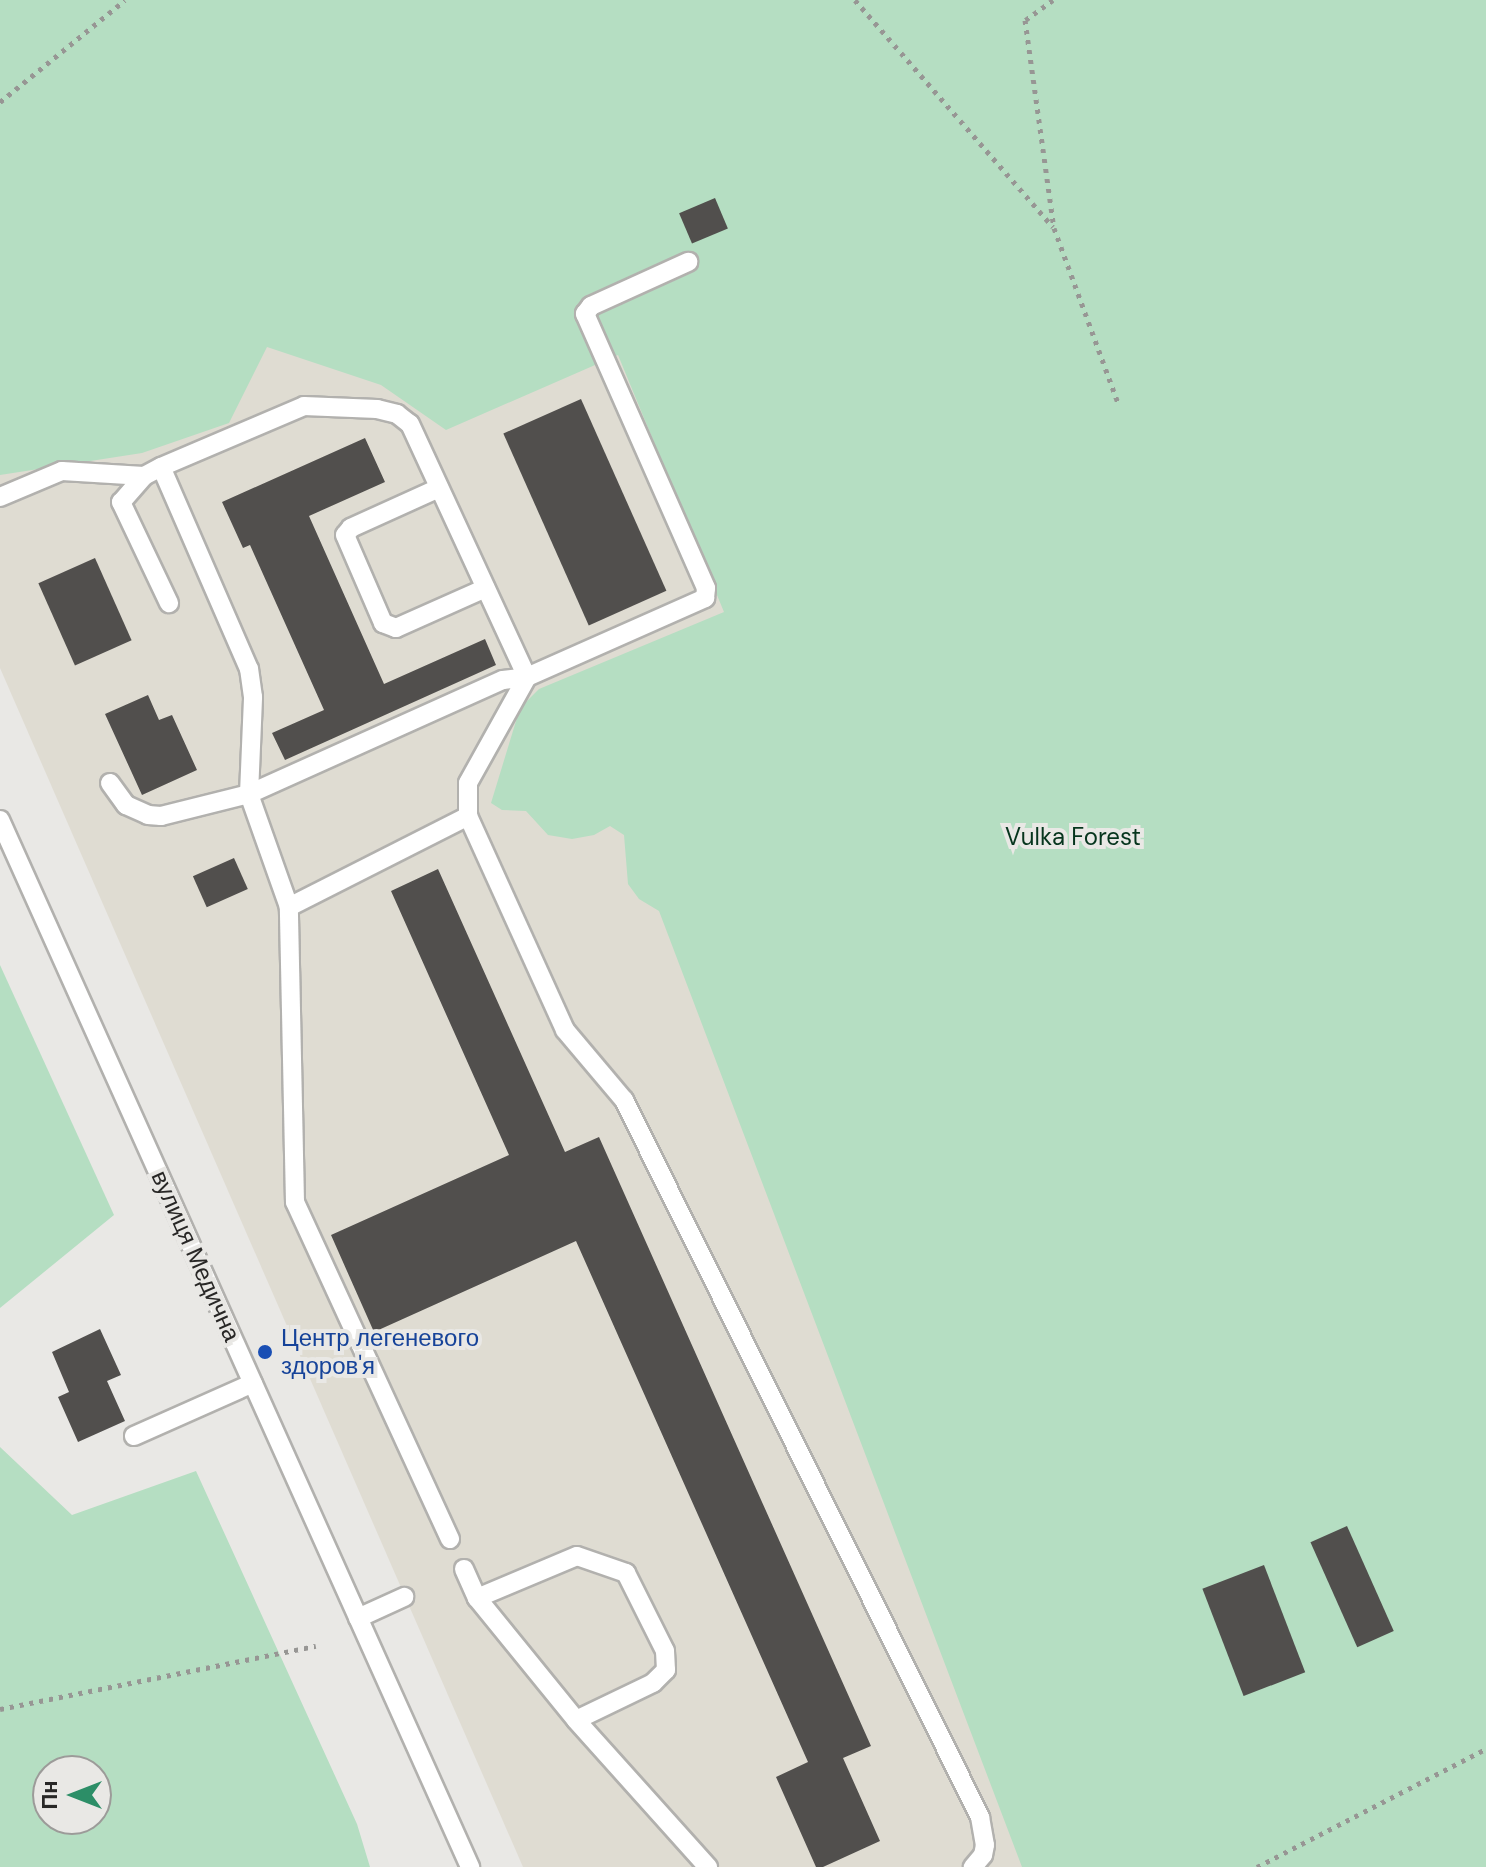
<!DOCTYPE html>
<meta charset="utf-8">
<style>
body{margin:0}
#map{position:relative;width:1486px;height:1867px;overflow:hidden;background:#e9e8e5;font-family:"DM Sans",sans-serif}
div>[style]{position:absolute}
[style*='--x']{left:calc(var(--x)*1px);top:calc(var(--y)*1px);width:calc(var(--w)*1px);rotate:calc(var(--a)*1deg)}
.built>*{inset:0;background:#dfdcd2}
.green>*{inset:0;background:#b5dec2}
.building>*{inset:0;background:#514f4d;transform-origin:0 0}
.path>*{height:5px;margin-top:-2.5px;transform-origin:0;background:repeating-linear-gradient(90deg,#979694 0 4px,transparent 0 10px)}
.roads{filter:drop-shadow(2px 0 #b2b1ae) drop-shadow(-2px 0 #b2b1ae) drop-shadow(0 2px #b2b1ae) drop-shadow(0 -2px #b2b1ae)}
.service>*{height:18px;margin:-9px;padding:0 9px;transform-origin:9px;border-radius:9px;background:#fff}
.dots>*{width:22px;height:22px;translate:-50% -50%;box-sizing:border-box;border:4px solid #e9e8e5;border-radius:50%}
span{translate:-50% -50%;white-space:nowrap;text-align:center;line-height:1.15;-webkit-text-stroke:8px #e9e8e5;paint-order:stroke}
.park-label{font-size:24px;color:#06351d}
.street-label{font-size:24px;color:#282726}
.transit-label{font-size:24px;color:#164399}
.left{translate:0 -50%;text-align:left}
.north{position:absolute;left:32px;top:1755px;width:80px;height:80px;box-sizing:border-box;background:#e9e8e5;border:2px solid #9c9b99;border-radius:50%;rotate:270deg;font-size:22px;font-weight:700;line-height:32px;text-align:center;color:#282726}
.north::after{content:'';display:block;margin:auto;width:28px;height:36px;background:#2c8e67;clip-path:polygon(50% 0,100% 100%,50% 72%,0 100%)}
</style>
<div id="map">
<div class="built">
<i style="clip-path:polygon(839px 77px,1092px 1867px,523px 1867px,0 668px,0 434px)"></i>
</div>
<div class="green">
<i style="clip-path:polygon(0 0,1486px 0,1486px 1867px,1022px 1867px,659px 911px,639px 899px,628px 884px,624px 835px,610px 826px,594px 835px,572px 839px,548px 835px,526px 811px,502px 810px,491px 803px,520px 708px,539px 689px,724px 612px,618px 355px,446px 430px,381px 385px,267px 347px,229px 423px,142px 453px,0 475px)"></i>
<i style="clip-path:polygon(0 965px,114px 1215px,0 1308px)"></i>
<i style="clip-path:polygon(evenodd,0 1447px,72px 1515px,196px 1471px,357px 1824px,370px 1867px,0 1867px,0 1447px,48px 1771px,96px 1771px,96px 1819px,48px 1819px,48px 1771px)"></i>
</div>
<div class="building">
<i style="left:715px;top:198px;width:33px;height:39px;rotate:67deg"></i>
<i style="left:581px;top:399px;width:210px;height:85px;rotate:66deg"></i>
<i style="clip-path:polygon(365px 438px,385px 482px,309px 516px,384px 684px,485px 639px,496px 665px,285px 760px,272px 733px,324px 710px,250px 545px,243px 548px,222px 502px)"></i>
<i style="left:95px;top:558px;width:90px;height:62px;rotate:66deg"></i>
<i style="clip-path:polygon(148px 695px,159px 720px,172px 715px,197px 770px,142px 795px,105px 714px)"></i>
<i style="left:234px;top:858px;width:34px;height:45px;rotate:66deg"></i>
<i style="clip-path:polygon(438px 869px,565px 1152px,599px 1137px,871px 1746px,843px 1758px,880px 1841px,823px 1867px,816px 1867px,776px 1777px,808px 1762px,576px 1241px,374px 1332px,331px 1235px,509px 1155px,391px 891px)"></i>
<i style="clip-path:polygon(100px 1329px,121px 1375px,107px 1381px,125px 1421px,78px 1442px,58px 1397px,69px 1392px,52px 1352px)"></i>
<i style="left:1347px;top:1526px;width:115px;height:40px;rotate:66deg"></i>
<i style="left:1264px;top:1565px;width:115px;height:66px;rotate:69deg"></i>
</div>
<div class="path">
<i style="--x:855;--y:0;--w:301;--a:48.9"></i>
<i style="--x:1053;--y:0;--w:34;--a:144"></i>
<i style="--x:1025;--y:20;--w:210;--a:82.1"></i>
<i style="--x:1054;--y:228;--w:186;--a:69.9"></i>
<i style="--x:0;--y:102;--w:161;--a:-39.2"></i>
<i style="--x:0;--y:1709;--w:322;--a:-11.3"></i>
<i style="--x:1257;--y:1867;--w:258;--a:-27.3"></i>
</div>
<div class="roads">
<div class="service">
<i style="--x:161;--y:467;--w:19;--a:152"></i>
<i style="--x:144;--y:476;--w:35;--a:131"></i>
<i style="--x:121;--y:502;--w:112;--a:64.6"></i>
<i style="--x:439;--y:488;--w:97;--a:155.6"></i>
<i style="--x:351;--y:528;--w:9;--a:131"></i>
<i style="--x:345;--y:535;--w:96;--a:66.6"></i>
<i style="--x:383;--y:623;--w:14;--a:21"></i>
<i style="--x:396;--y:628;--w:98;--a:-24"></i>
<i style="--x:0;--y:497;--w:67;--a:-22.8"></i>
<i style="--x:62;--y:471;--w:82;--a:3.5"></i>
<i style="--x:110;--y:783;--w:27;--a:54"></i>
<i style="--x:126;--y:805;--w:24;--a:24"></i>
<i style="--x:148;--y:815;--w:13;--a:4"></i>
<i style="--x:161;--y:816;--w:91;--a:-14"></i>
<i style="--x:249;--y:794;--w:278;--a:-24.2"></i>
<i style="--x:503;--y:680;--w:24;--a:-7"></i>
<i style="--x:527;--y:677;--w:195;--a:-23.9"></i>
<i style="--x:705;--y:598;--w:10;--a:-84"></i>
<i style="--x:706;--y:588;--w:300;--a:-113.8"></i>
<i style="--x:585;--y:314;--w:10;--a:-53"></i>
<i style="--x:591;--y:306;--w:107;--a:-24.4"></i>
<i style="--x:0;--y:820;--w:1148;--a:65.82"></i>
<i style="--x:289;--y:907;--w:201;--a:-26.9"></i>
<i style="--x:134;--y:1436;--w:130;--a:-24"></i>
<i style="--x:450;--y:1539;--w:371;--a:-114.7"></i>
<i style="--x:295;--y:1202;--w:295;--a:-91.2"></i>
<i style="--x:289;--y:907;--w:120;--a:-109.5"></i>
<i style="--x:249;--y:794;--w:97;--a:-87.6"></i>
<i style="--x:253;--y:697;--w:28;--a:-98"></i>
<i style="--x:249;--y:669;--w:220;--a:-113.5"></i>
<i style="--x:161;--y:467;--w:155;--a:-23.1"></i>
<i style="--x:304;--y:406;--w:73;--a:2.4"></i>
<i style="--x:377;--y:409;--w:21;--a:14"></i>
<i style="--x:397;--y:414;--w:16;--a:38"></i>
<i style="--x:410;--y:424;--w:279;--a:65.2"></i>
<i style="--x:527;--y:677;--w:121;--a:119.1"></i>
<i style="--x:468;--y:783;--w:33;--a:90"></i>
<i style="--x:468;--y:816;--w:235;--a:65.6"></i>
<i style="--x:565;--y:1030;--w:92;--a:49.9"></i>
<i style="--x:624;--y:1100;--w:801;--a:63.59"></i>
<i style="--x:980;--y:1817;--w:28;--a:80"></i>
<i style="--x:985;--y:1845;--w:10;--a:101"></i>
<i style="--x:983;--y:1855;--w:16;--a:130"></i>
<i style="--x:464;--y:1569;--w:32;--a:66"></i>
<i style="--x:477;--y:1598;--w:157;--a:50.9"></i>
<i style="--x:576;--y:1720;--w:198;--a:48.1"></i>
<i style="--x:477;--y:1598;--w:108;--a:-22.8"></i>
<i style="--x:577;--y:1556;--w:52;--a:19.1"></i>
<i style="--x:626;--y:1573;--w:87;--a:63.4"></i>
<i style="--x:665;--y:1651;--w:19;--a:87"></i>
<i style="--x:666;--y:1670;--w:18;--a:135"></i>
<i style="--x:653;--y:1683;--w:85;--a:154.3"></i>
<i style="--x:358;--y:1618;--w:51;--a:-24.5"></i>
</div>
</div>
<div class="dots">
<i style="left:265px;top:1352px;background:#1a4fb4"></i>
</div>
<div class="park-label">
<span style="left:1073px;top:837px">Vulka Forest</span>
</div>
<div class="street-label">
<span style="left:196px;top:1256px;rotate:66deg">вулиця Медична</span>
</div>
<div class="transit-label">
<span class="left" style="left:281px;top:1352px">Центр легеневого<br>здоров'я</span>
</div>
<div class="north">Пн</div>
</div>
